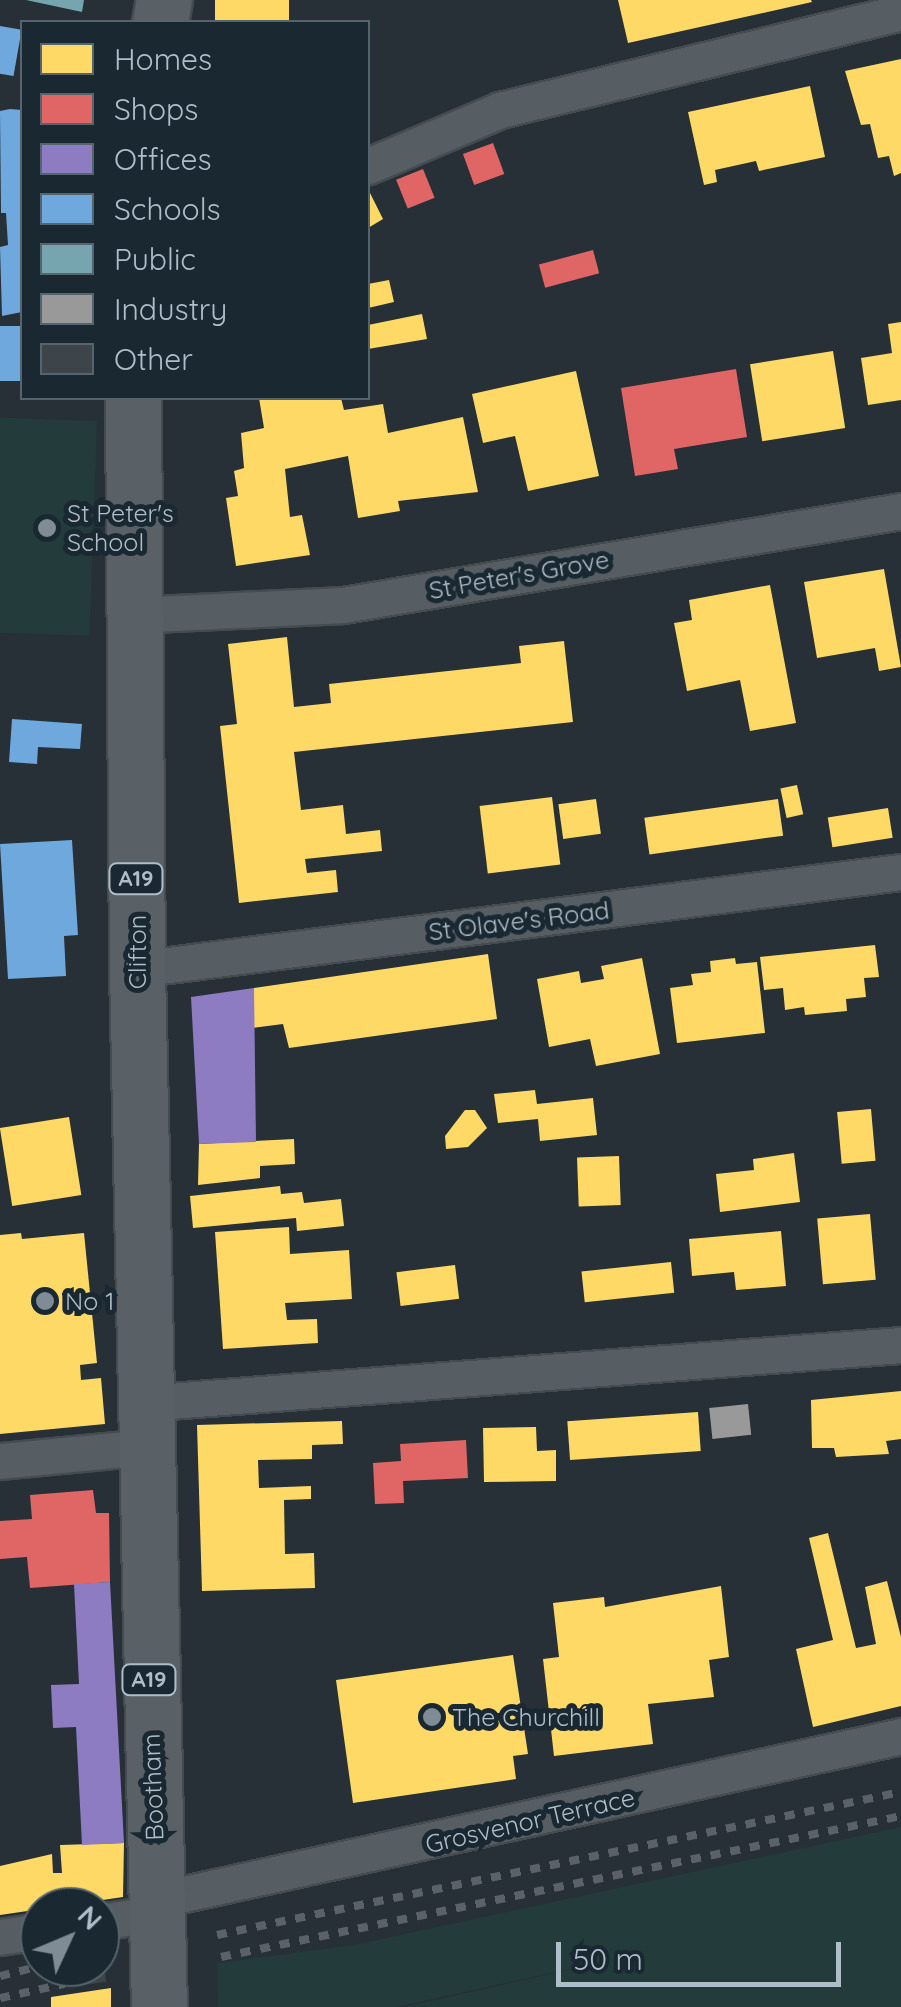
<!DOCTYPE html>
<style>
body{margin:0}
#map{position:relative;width:901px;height:2007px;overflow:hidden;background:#263036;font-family:Quicksand,sans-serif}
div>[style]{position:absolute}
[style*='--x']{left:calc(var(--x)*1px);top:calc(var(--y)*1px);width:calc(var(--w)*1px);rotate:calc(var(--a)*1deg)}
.green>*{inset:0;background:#233b3a;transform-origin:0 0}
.homes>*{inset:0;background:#ffd966;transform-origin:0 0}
.shops>*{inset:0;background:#e06666;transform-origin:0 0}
.offices>*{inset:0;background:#8e7cc3}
.schools>*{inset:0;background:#6fa8dc;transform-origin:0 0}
.public>*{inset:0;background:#76a5af}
.industry>*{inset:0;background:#999;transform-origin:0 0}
.building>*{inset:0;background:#3d454a}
.roads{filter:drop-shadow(2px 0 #454c50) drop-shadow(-2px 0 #454c50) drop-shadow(0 2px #454c50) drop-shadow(0 -2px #454c50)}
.street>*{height:35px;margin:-17.5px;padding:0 17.5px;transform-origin:17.5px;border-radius:17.5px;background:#565e64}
.primary>*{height:55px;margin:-27.5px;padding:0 27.5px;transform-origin:27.5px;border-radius:27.5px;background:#596066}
.rail>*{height:8px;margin-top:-4px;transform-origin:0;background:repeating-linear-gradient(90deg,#5a6268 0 10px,transparent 0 20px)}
.dots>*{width:28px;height:28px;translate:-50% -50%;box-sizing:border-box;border:5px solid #192831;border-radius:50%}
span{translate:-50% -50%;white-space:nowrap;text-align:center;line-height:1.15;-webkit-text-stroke:10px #192831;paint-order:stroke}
.shield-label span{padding:2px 8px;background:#192831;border:2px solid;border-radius:8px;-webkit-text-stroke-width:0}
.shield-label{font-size:22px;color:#afbdc8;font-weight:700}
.poi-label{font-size:25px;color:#afbdc8}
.left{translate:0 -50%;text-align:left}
.street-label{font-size:25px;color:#afbdc8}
.legend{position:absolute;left:20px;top:20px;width:350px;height:380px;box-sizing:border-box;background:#192831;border:2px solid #55646d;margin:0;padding:12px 18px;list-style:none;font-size:30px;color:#afbdc8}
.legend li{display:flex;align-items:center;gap:20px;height:50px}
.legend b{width:50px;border:2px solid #55646d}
.north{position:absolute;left:20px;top:1887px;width:100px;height:100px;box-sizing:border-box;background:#192831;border:2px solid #55646d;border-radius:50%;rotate:46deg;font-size:28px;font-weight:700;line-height:40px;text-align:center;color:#afbdc8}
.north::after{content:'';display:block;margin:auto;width:35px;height:45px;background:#7f8c95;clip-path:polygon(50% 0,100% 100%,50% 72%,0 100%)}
.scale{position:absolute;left:556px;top:1942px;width:285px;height:45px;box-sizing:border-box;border:5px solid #afbdc8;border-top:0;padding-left:12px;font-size:30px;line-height:35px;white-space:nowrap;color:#afbdc8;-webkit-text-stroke:8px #192831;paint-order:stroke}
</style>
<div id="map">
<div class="green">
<i style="left:97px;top:421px;width:215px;height:97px;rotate:92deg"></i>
<i style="clip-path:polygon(901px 1827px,901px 2007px,405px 2007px,629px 1956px,396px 2007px,218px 2007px,217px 1963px,354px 1945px)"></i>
</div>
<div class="homes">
<i style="left:215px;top:0;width:74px;height:23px"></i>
<i style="clip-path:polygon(618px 0,811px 0,812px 2px,628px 43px)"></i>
<i style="clip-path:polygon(901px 59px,901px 173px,894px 176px,889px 156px,878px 158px,870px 124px,861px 125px,845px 71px)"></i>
<i style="clip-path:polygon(810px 86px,825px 157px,759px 171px,756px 161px,715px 170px,717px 182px,704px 185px,688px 112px)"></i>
<i style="clip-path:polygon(368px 189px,383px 219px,368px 228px)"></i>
<i style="clip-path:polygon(389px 280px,394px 302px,368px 308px,368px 284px)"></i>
<i style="clip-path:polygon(422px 314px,427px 339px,368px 349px,368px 325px)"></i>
<i style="clip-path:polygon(901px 322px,901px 400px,868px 405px,861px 358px,892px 353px,888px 324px)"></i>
<i style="left:833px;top:351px;width:78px;height:84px;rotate:81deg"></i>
<i style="clip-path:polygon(576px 371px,599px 476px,528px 491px,515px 436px,483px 443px,472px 394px)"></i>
<i style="clip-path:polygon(259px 398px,341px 398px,344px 410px,383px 404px,388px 433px,463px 417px,478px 492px,398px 501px,400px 511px,358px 518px,348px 456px,285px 469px,290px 517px,302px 515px,310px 555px,236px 566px,226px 498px,238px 496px,234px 471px,244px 468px,241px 433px,264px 428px)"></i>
<i style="clip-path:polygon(884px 569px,901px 667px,879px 671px,875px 648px,817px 658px,804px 582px)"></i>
<i style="clip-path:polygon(770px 585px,796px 723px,750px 731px,740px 680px,687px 691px,674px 623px,692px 620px,689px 600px)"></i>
<i style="clip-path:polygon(287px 637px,294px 707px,331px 703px,329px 684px,521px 663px,519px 646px,564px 641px,573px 722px,294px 752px,301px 810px,343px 805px,346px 834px,380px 830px,382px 851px,305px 859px,307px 873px,336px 870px,338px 892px,239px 903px,220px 726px,237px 724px,228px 644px)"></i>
<i style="left:797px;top:785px;width:30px;height:17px;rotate:78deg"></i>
<i style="left:552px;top:797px;width:68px;height:73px;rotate:83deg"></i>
<i style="left:596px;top:799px;width:35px;height:38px;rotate:82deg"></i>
<i style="left:778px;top:799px;width:37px;height:135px;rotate:82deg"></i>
<i style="left:888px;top:808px;width:30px;height:61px;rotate:81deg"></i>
<i style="clip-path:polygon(875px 945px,879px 977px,864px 978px,866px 997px,846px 999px,847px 1011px,805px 1015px,804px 1007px,785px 1010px,783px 988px,764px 990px,760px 957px)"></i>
<i style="clip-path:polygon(488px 954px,497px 1019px,289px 1048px,283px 1024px,253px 1028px,254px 988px)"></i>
<i style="clip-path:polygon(642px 958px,660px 1054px,596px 1066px,590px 1039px,549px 1047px,537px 979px,579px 971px,581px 983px,604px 979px,601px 966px)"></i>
<i style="clip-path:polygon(735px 958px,736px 964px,757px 962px,765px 1033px,677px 1043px,670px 988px,693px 985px,691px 974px,711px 972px,710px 961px)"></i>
<i style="clip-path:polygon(535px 1090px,537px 1104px,593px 1098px,597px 1135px,540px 1141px,538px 1119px,498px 1123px,494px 1094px)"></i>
<i style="left:871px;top:1109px;width:52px;height:34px;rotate:85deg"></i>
<i style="clip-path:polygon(465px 1110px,475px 1110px,487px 1128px,468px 1147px,446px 1149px,445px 1136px)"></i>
<i style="left:69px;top:1117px;width:79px;height:70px;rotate:81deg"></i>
<i style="clip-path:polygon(294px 1139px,295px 1164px,260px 1166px,260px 1178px,198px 1185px,199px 1144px)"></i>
<i style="clip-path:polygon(794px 1153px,800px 1202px,720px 1212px,716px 1174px,754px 1170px,753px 1159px)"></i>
<i style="left:619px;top:1156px;width:49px;height:42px;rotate:88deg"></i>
<i style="clip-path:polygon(280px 1186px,281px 1194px,302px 1192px,304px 1203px,341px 1199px,344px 1226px,297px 1231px,296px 1218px,193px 1228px,190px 1196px)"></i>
<i style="left:870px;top:1214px;width:66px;height:53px;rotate:85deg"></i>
<i style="clip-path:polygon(289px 1227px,290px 1254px,349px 1250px,352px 1299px,285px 1303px,287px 1320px,317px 1319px,318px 1343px,223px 1349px,215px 1232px)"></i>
<i style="clip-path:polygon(781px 1231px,786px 1286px,736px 1290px,734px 1272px,692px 1276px,689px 1239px)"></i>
<i style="clip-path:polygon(21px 1233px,22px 1239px,84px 1233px,97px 1363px,80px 1365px,81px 1380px,101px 1378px,105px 1424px,0 1434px,0 1235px)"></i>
<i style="left:671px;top:1262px;width:31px;height:90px;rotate:84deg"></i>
<i style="left:455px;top:1265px;width:34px;height:59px;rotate:83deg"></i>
<i style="clip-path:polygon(901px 1391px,901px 1439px,886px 1441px,889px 1454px,836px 1457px,834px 1448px,812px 1448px,811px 1400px)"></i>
<i style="left:698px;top:1412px;width:39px;height:131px;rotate:86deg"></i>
<i style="clip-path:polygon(342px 1421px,343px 1444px,312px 1445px,312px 1459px,258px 1460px,259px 1488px,311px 1486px,311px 1499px,284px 1500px,285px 1554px,314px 1553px,315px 1588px,202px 1591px,197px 1425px)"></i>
<i style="clip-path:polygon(536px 1427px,537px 1451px,556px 1450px,556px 1481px,484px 1482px,483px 1428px)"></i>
<i style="clip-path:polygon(828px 1533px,856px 1648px,876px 1644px,865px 1587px,887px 1581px,901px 1637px,901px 1706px,813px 1727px,796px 1649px,833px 1640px,809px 1538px)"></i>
<i style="clip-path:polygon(721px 1586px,729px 1657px,709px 1660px,714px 1697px,648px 1704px,653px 1744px,554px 1756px,543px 1659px,559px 1657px,553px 1603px,604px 1597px,605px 1607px)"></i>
<i style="clip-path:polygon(513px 1655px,528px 1754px,513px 1756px,516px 1779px,353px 1803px,336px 1680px)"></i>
<i style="clip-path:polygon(124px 1843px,123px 1897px,0 1915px,0 1866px,52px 1854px,53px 1873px,62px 1873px,60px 1845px)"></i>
<i style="clip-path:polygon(111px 1988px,111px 2007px,51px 2007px,51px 1997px)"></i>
</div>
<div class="shops">
<i style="left:493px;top:143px;width:33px;height:32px;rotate:70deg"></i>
<i style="left:423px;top:169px;width:31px;height:29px;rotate:68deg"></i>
<i style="left:593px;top:250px;width:24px;height:56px;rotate:75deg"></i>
<i style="clip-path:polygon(736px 369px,747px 437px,674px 449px,678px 469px,635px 476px,621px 388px)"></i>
<i style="clip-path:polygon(466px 1440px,468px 1478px,403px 1481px,404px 1503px,375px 1504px,373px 1463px,401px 1461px,400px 1444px)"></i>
<i style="clip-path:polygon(93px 1490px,96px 1513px,109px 1513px,110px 1582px,30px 1588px,27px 1557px,0 1559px,0 1521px,32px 1519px,30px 1495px)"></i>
</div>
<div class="offices">
<i style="clip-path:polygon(254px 988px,256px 1142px,199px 1144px,191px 997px)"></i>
<i style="clip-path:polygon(110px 1582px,124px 1843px,82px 1845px,76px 1727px,53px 1728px,51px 1685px,79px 1684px,74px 1584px)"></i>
</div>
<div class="schools">
<i style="left:0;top:26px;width:22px;height:47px;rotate:10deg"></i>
<i style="clip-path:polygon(10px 109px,22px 110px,22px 312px,2px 316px,0 247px,8px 245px,6px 213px,1px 213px,0 111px)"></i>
<i style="left:22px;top:326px;width:55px;height:22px;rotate:90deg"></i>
<i style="clip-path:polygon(12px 719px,82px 724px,80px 749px,38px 747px,37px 764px,9px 762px)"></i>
<i style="clip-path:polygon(72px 840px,78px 935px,64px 936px,66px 976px,8px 979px,0 844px)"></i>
</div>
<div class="public">
<i style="clip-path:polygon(26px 0,84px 0,82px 12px)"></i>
</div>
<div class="industry">
<i style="left:748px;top:1404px;width:31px;height:39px;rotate:84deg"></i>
</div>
<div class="building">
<i style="clip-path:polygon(103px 1950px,106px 1982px,81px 1985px,80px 1967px,100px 1967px)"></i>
</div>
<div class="roads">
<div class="street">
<i style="--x:368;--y:166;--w:143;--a:-23"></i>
<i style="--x:500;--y:110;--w:413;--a:-13.7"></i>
<i style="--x:133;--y:615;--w:210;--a:-2.7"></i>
<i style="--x:343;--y:605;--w:566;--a:-9.56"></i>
<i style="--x:137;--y:969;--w:770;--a:-7.24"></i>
<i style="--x:144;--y:1403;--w:759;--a:-4.38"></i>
<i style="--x:0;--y:1461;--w:146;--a:-5.5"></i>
<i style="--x:157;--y:1900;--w:762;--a:-12.43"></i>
<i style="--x:100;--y:1922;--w:58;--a:-9"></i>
<i style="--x:0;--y:1937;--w:40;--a:-8.5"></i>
</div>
<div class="primary">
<i style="--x:160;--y:22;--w:22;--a:-80"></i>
<i style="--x:133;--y:398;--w:571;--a:89.6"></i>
<i style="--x:137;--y:969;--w:1038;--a:88.79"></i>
</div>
</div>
<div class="rail">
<i style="--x:217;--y:1935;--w:699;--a:-11.81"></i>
<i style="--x:221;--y:1957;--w:694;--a:-11.71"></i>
<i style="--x:0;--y:1976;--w:41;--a:-14"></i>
<i style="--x:0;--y:1998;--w:66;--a:-12.3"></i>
</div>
<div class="dots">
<i style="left:47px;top:528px;background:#7f8c95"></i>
<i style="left:45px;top:1301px;background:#7f8c95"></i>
<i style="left:432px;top:1717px;background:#7f8c95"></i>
</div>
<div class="shield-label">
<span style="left:136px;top:879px">A19</span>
<span style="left:149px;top:1680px">A19</span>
</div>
<div class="poi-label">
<span class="left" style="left:67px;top:528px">St Peter's<br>School</span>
<span class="left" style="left:65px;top:1301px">No 1</span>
<span class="left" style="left:452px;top:1717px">The Churchill</span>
</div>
<div class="street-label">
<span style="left:519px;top:575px;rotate:-10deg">St Peter's Grove</span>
<span style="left:519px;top:921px;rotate:-7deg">St Olave's Road</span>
<span style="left:137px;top:952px;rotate:-90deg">Clifton</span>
<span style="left:153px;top:1787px;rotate:-92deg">Bootham</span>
<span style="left:530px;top:1821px;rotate:-13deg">Grosvenor Terrace</span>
</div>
<ul class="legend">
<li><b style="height:28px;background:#ffd966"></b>Homes</li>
<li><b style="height:28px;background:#e06666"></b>Shops</li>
<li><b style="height:28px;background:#8e7cc3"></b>Offices</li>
<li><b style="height:28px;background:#6fa8dc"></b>Schools</li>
<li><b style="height:28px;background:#76a5af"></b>Public</li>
<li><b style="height:28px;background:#999"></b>Industry</li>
<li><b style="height:28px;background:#3d454a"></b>Other</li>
</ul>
<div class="north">N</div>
<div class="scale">50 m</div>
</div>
